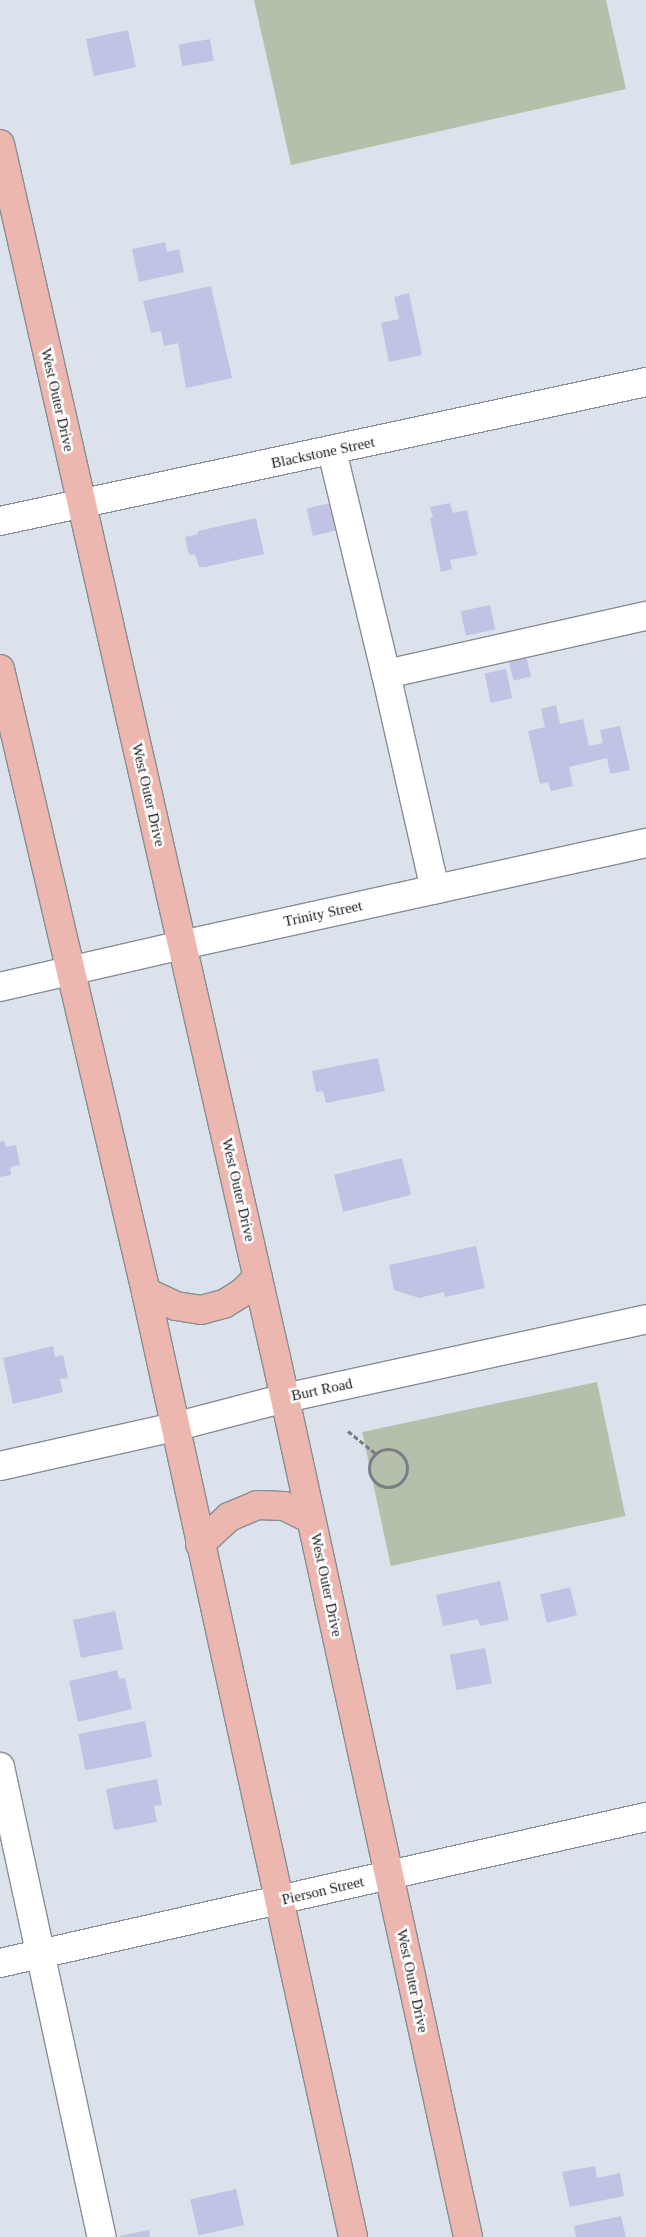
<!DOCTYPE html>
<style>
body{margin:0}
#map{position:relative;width:646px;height:2237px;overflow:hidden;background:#dce2eb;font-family:Georgia,serif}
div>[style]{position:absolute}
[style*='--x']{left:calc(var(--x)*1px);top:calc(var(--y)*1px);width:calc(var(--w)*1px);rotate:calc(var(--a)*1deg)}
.green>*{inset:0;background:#b4c0ac;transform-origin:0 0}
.building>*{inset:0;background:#c1c3e4;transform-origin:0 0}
.path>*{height:3px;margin-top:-1.5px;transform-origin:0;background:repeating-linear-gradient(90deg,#7a7e84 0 5px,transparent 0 7.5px)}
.path>.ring{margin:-1.5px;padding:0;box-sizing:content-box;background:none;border:3px solid #7a7e84;border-radius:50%}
.roads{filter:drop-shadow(1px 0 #888d95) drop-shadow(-1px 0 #888d95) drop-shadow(0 1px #888d95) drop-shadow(0 -1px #888d95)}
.minor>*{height:28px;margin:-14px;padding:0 14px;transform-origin:14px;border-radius:14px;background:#fff}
.major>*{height:28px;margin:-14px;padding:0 14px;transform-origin:14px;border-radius:14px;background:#ebb7ae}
span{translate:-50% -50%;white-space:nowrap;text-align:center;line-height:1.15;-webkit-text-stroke:5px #fff;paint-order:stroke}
.street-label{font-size:15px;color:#17191c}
</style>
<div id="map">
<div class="green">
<i style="clip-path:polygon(254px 0,606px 0,626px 89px,291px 165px)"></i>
<i style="left:597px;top:1382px;width:137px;height:240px;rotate:78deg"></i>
</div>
<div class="building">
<i style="left:128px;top:30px;width:38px;height:43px;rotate:78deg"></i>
<i style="left:210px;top:39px;width:22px;height:32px;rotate:80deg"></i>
<i style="clip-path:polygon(165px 242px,167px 252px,179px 249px,184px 272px,139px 282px,132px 249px)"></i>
<i style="clip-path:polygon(211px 286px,232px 378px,186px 388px,178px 343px,164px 346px,161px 331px,151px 333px,143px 301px)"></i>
<i style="clip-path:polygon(409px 293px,422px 355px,389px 362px,381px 323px,399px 319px,394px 297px)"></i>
<i style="left:331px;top:503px;width:28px;height:25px;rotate:77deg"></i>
<i style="clip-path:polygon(450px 503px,453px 513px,467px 510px,477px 555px,450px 560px,452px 569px,441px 572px,430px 518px,433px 517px,430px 507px)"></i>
<i style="clip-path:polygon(256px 518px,264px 554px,205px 567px,199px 567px,195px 554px,189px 555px,185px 537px,198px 534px,198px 531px)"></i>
<i style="left:490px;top:605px;width:25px;height:30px;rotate:78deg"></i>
<i style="left:526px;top:656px;width:21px;height:18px;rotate:76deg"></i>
<i style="left:506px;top:669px;width:30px;height:22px;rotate:78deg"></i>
<i style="clip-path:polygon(556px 705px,560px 724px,583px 719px,589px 746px,603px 743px,600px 730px,620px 726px,630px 770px,610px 774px,607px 758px,569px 767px,573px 786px,551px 791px,548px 782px,540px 784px,528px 731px,545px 727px,541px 709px)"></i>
<i style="clip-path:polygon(378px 1058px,385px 1091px,326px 1103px,323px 1091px,316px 1092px,312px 1071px)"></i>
<i style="clip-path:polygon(4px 1141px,6px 1147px,16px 1145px,20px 1165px,10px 1167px,11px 1175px,0 1177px,0 1142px)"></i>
<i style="left:402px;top:1158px;width:38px;height:70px;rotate:76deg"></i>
<i style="clip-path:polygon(476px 1246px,485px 1288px,445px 1297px,444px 1292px,419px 1298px,394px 1290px,389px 1265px)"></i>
<i style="clip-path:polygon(53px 1346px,55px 1357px,63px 1355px,68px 1378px,60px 1379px,63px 1392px,13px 1404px,3px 1358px)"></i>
<i style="clip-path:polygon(500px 1581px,509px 1620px,480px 1626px,478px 1619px,443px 1626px,436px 1595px)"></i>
<i style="left:570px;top:1587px;width:29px;height:31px;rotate:76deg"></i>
<i style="left:115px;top:1611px;width:39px;height:43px;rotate:78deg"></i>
<i style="left:485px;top:1648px;width:36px;height:36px;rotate:79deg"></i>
<i style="clip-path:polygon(117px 1670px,119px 1679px,125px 1678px,132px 1709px,78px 1722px,69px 1681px)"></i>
<i style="left:145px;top:1721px;width:37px;height:68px;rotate:79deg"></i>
<i style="clip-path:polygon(157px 1779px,162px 1805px,154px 1806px,157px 1822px,114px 1830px,106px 1789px)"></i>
<i style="clip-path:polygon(595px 2166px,597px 2178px,620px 2173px,624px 2196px,570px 2207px,562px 2172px)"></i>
<i style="left:236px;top:2189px;width:37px;height:47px;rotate:77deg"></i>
<i style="clip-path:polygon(621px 2216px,626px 2237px,576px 2237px,574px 2226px)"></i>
<i style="clip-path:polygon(149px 2230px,150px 2237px,120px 2237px,120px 2236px)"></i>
</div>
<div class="path">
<i style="--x:348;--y:1431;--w:35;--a:39"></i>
<i class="ring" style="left:369px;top:1449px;width:35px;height:35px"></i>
</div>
<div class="roads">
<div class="minor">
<i style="--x:332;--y:451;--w:229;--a:76.4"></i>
<i style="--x:386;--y:674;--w:221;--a:77.2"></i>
<i style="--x:0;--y:521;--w:661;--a:-12.14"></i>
<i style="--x:386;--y:674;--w:266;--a:-12.6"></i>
<i style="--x:0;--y:987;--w:187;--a:-13"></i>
<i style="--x:182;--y:945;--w:475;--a:-12.4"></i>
<i style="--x:0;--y:1466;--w:178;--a:-12.6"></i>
<i style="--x:174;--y:1427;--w:115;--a:-14.6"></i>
<i style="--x:285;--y:1398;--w:370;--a:-12.3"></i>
<i style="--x:0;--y:1767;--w:481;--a:77.8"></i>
<i style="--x:0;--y:1963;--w:662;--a:-12.74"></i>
</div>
<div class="major">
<i style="--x:0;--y:144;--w:1240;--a:77.19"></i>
<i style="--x:275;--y:1353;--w:905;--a:77.68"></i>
<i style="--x:0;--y:669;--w:640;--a:76.81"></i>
<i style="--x:146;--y:1292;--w:967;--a:77.64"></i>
<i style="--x:146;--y:1292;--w:33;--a:25"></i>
<i style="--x:176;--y:1306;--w:25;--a:9"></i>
<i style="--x:201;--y:1310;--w:24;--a:-15"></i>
<i style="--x:224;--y:1304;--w:22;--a:-32"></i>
<i style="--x:243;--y:1292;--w:21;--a:-45"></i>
<i style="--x:200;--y:1544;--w:40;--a:-43"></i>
<i style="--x:229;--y:1517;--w:30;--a:-23"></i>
<i style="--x:257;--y:1505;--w:27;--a:2"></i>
<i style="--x:284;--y:1506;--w:30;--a:26"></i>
</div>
</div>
<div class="street-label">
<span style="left:57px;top:400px;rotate:77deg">West Outer Drive</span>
<span style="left:323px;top:453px;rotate:-12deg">Blackstone Street</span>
<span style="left:148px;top:795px;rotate:77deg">West Outer Drive</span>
<span style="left:323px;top:914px;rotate:-12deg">Trinity Street</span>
<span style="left:238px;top:1190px;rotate:77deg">West Outer Drive</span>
<span style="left:322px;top:1390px;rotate:-12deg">Burt Road</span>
<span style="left:326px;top:1585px;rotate:78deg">West Outer Drive</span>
<span style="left:323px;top:1891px;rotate:-13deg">Pierson Street</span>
<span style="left:412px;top:1981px;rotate:78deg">West Outer Drive</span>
</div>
</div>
